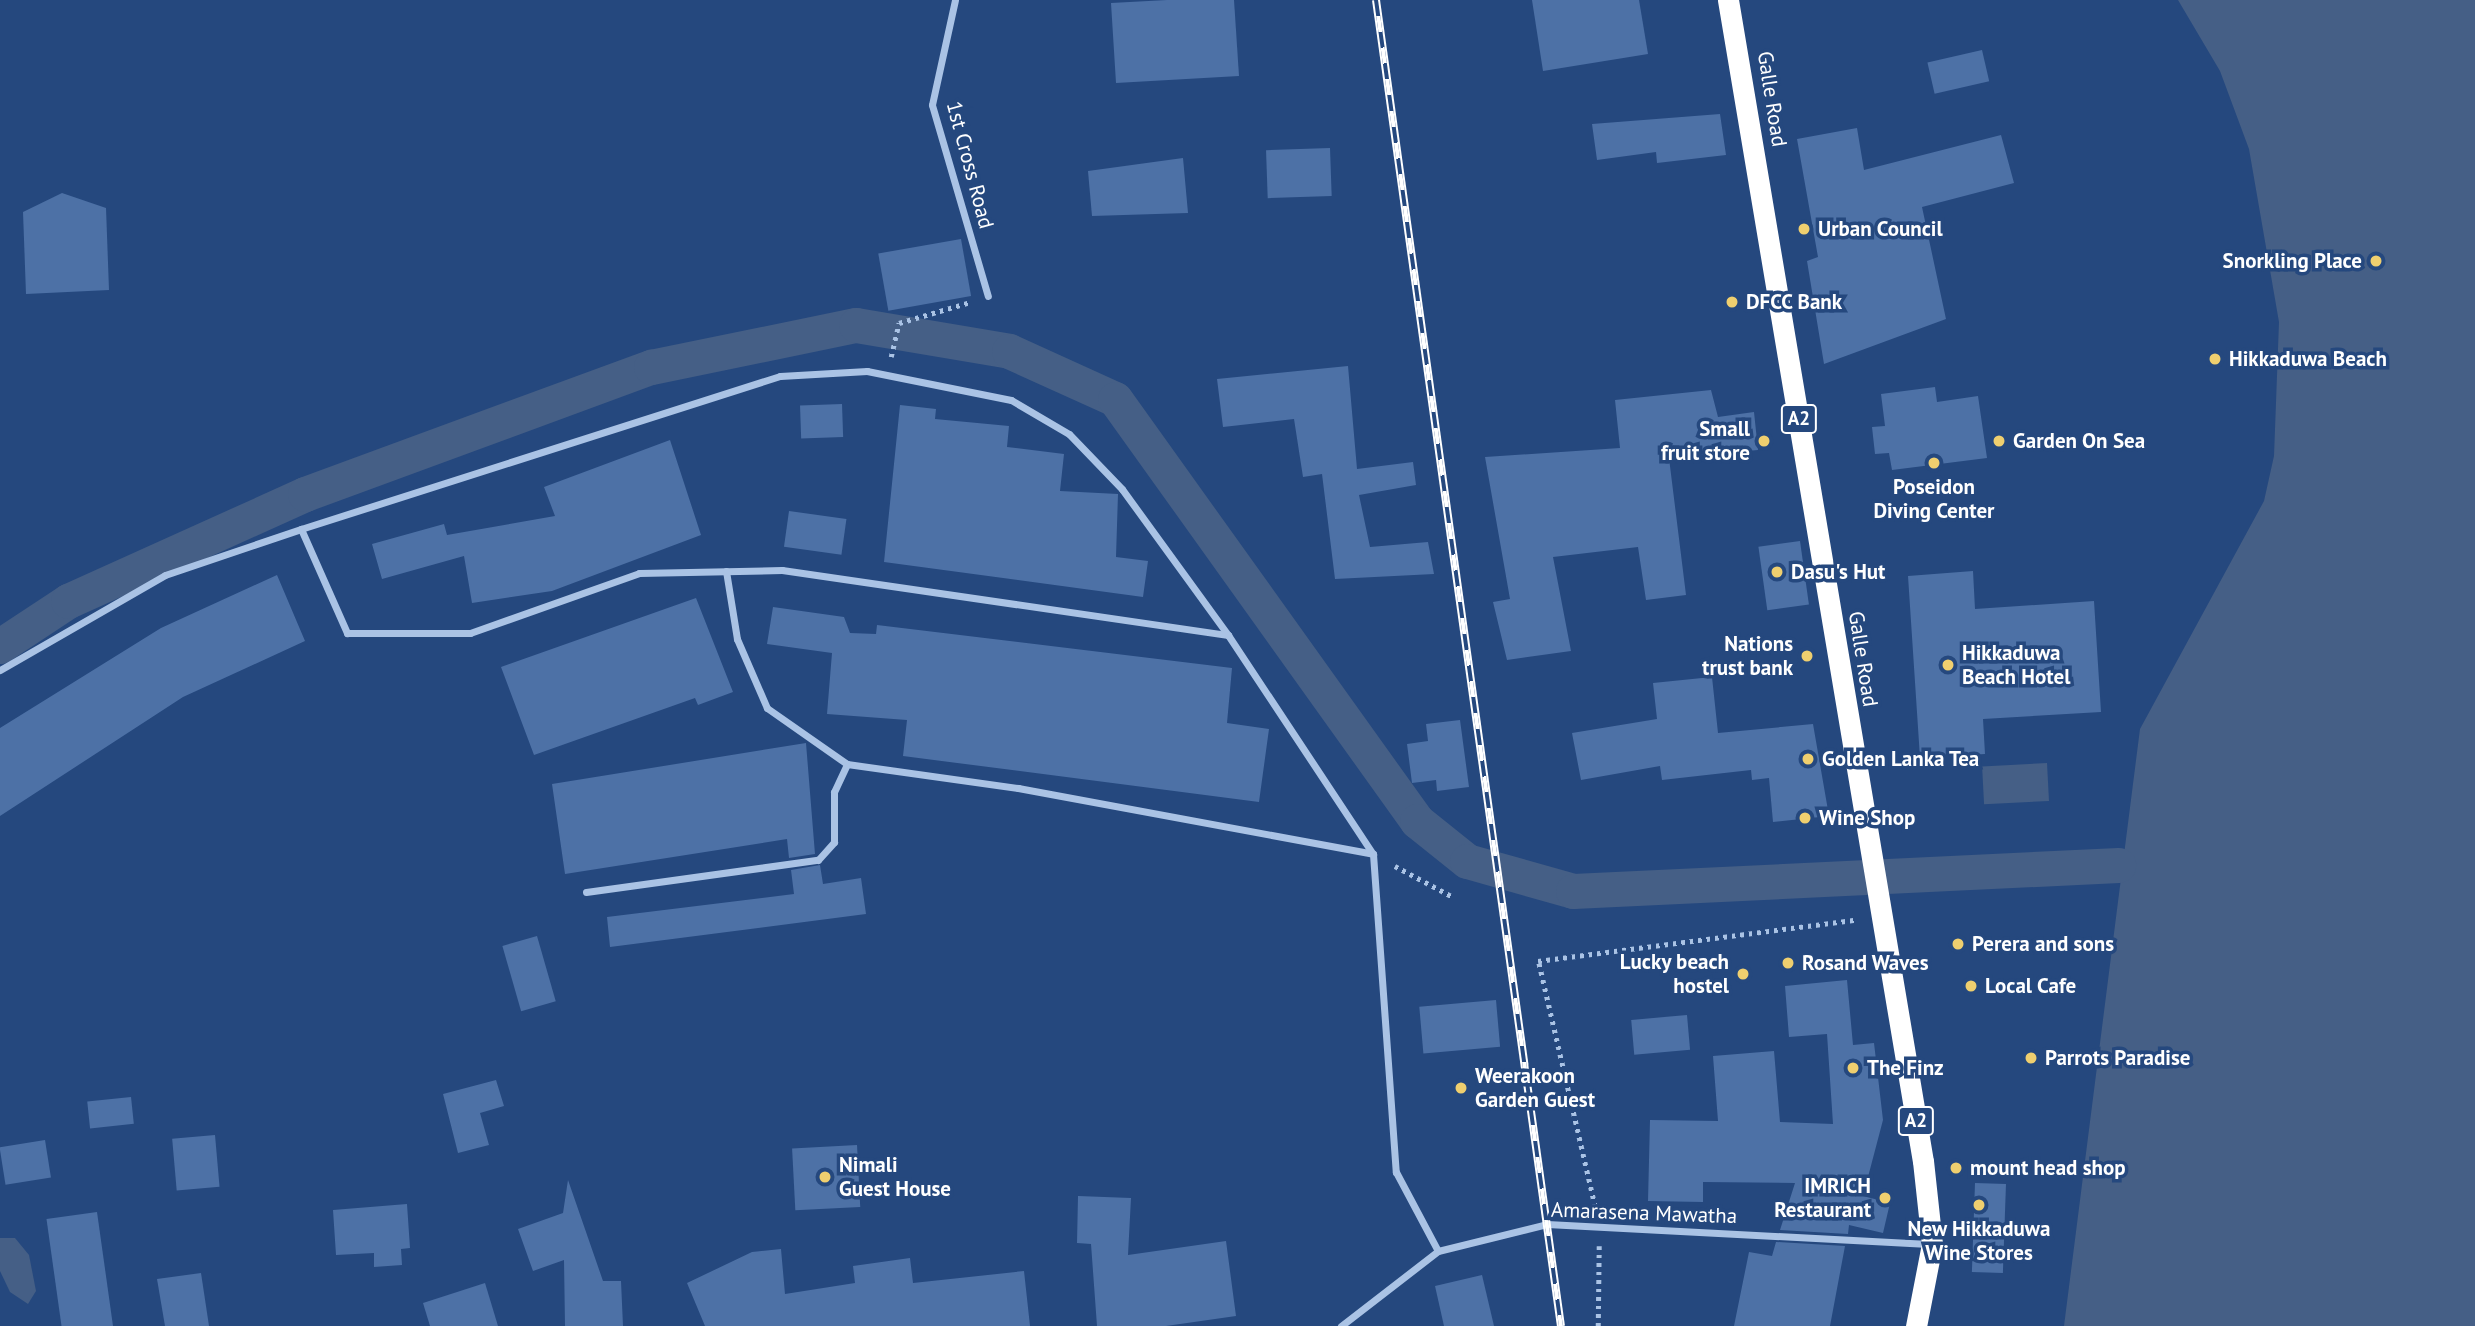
<!DOCTYPE html>
<style>
body{margin:0}
#map{position:relative;width:2475px;height:1326px;overflow:hidden;background:#25487e;font-family:"PT Sans",sans-serif}
div>[style]{position:absolute}
[style*='--x']{left:calc(var(--x)*1px);top:calc(var(--y)*1px);width:calc(var(--w)*1px);rotate:calc(var(--a)*1deg)}
.water>*{inset:0;background:#455f86;transform-origin:0 0}
.canal>*{height:35px;margin:-17.5px;padding:0 17.5px;transform-origin:17.5px;border-radius:17.5px;background:#455f86}
.building>*{inset:0;background:#4d71a6;transform-origin:0 0}
.path>*{height:4.5px;margin-top:-2.25px;transform-origin:0;background:repeating-linear-gradient(90deg,#aac3e5 0 3.5px,transparent 0 8.5px)}
.street>*{height:7px;margin:-3.5px;padding:0 3.5px;transform-origin:3.5px;border-radius:3.5px;background:#aac3e5}
.highway>*{height:21px;margin:-10.5px;padding:0 10.5px;transform-origin:10.5px;border-radius:10.5px;background:#fff}
.rail>*{height:8px;margin-top:-4px;transform-origin:0;background:repeating-linear-gradient(90deg,#25487e 0 16px,#fff 0 32px);box-sizing:border-box;border-block:2px solid #fff}
.dots>*{width:19px;height:19px;translate:-50% -50%;box-sizing:border-box;border:4px solid #25487e;border-radius:50%}
span{translate:-50% -50%;white-space:nowrap;text-align:center;line-height:1.15;-webkit-text-stroke:7px #25487e;paint-order:stroke}
.shield-label span{padding:2px 5px;background:#25487e;border:2px solid;border-radius:5px;-webkit-text-stroke-width:0}
.shield-label{font-size:19px;color:#fff;font-weight:700}
.street-label{font-size:21px;color:#fff}
.poi-label{font-size:21px;color:#fff;font-weight:700}
.left{translate:0 -50%;text-align:left}
.right{translate:-100% -50%;text-align:right}
</style>
<div id="map">
<div class="water">
<i style="clip-path:polygon(2178px 0,2475px 0,2475px 1326px,2064px 1326px,2140px 729px,2264px 501px,2274px 456px,2279px 322px,2249px 149px,2220px 71px)"></i>
<i style="left:2047px;top:763px;width:38px;height:65px;rotate:87deg"></i>
<i style="clip-path:polygon(0 1238px,15px 1238px,29px 1255px,36px 1291px,28px 1304px,10px 1292px,0 1271px)"></i>
</div>
<div class="canal">
<i style="--x:0;--y:646;--w:82;--a:-33.5"></i>
<i style="--x:68;--y:601;--w:260;--a:-24.3"></i>
<i style="--x:305;--y:494;--w:369;--a:-20.2"></i>
<i style="--x:651;--y:367;--w:209;--a:-11.6"></i>
<i style="--x:856;--y:325;--w:155;--a:9.6"></i>
<i style="--x:1009;--y:351;--w:116;--a:24.4"></i>
<i style="--x:1115;--y:399;--w:519;--a:54.41"></i>
<i style="--x:1417;--y:821;--w:64;--a:38.7"></i>
<i style="--x:1467;--y:861;--w:110;--a:15.8"></i>
<i style="--x:1573;--y:891;--w:546;--a:-2.73"></i>
</div>
<div class="building">
<i style="clip-path:polygon(1167px 0,1234px 0,1239px 76px,1116px 83px,1111px 3px)"></i>
<i style="clip-path:polygon(1532px 0,1639px 0,1648px 54px,1543px 71px)"></i>
<i style="left:1982px;top:50px;width:32px;height:56px;rotate:77deg"></i>
<i style="clip-path:polygon(1720px 114px,1726px 155px,1657px 163px,1656px 152px,1597px 160px,1592px 124px)"></i>
<i style="clip-path:polygon(1857px 128px,1864px 170px,2001px 135px,2014px 183px,1922px 207px,1946px 319px,1824px 364px,1807px 261px,1818px 257px,1797px 139px)"></i>
<i style="left:1330px;top:148px;width:48px;height:64px;rotate:88deg"></i>
<i style="clip-path:polygon(1183px 158px,1188px 213px,1092px 216px,1088px 171px)"></i>
<i style="clip-path:polygon(62px 193px,106px 208px,109px 290px,26px 294px,23px 212px)"></i>
<i style="left:961px;top:239px;width:58px;height:84px;rotate:80deg"></i>
<i style="clip-path:polygon(1348px 366px,1357px 469px,1413px 462px,1416px 485px,1359px 495px,1370px 547px,1428px 542px,1434px 574px,1335px 579px,1322px 474px,1303px 477px,1294px 419px,1223px 427px,1217px 379px)"></i>
<i style="clip-path:polygon(1935px 387px,1937px 402px,1978px 396px,1987px 458px,1892px 470px,1889px 453px,1875px 454px,1872px 427px,1885px 426px,1881px 394px)"></i>
<i style="clip-path:polygon(1711px 390px,1718px 417px,1754px 412px,1758px 450px,1669px 458px,1686px 595px,1646px 600px,1638px 547px,1553px 557px,1571px 651px,1507px 660px,1493px 602px,1510px 599px,1485px 457px,1620px 448px,1615px 400px)"></i>
<i style="left:842px;top:404px;width:33px;height:42px;rotate:88deg"></i>
<i style="clip-path:polygon(900px 405px,936px 409px,935px 419px,1009px 426px,1007px 447px,1064px 454px,1060px 491px,1118px 494px,1116px 557px,1148px 561px,1143px 597px,884px 562px)"></i>
<i style="clip-path:polygon(670px 440px,701px 535px,552px 591px,472px 603px,464px 556px,382px 579px,372px 544px,444px 524px,447px 535px,555px 516px,544px 487px)"></i>
<i style="left:789px;top:511px;width:58px;height:36px;rotate:8deg"></i>
<i style="left:1800px;top:541px;width:64px;height:42px;rotate:82deg"></i>
<i style="clip-path:polygon(1973px 571px,1975px 609px,2094px 601px,2101px 712px,1983px 719px,1985px 754px,1920px 758px,1908px 576px)"></i>
<i style="clip-path:polygon(277px 575px,305px 641px,183px 697px,0 816px,0 728px,161px 628px)"></i>
<i style="clip-path:polygon(696px 598px,733px 692px,698px 705px,695px 698px,534px 755px,501px 667px)"></i>
<i style="clip-path:polygon(773px 607px,844px 617px,850px 633px,876px 634px,877px 625px,1232px 668px,1227px 723px,1269px 729px,1259px 802px,903px 756px,907px 720px,827px 714px,832px 653px,767px 644px)"></i>
<i style="clip-path:polygon(1712px 677px,1718px 733px,1813px 724px,1829px 816px,1773px 822px,1769px 778px,1752px 780px,1751px 770px,1662px 780px,1660px 766px,1581px 780px,1572px 733px,1657px 719px,1653px 683px)"></i>
<i style="clip-path:polygon(1460px 720px,1469px 787px,1437px 791px,1436px 780px,1412px 783px,1407px 744px,1428px 741px,1426px 724px)"></i>
<i style="clip-path:polygon(806px 743px,815px 854px,789px 858px,787px 839px,565px 874px,552px 784px)"></i>
<i style="clip-path:polygon(820px 865px,823px 884px,861px 878px,866px 914px,610px 947px,607px 917px,794px 894px,791px 870px)"></i>
<i style="left:537px;top:936px;width:68px;height:36px;rotate:74deg"></i>
<i style="clip-path:polygon(1847px 980px,1853px 1045px,1874px 1043px,1883px 1120px,1863px 1196px,1890px 1203px,1883px 1233px,1849px 1225px,1848px 1234px,1780px 1230px,1795px 1183px,1703px 1182px,1703px 1202px,1648px 1201px,1650px 1120px,1718px 1121px,1713px 1056px,1774px 1051px,1780px 1122px,1833px 1124px,1827px 1034px,1789px 1037px,1785px 986px)"></i>
<i style="left:1496px;top:1000px;width:47px;height:77px;rotate:85deg"></i>
<i style="left:1687px;top:1015px;width:35px;height:56px;rotate:85deg"></i>
<i style="clip-path:polygon(496px 1080px,504px 1106px,480px 1113px,489px 1145px,458px 1153px,443px 1094px)"></i>
<i style="left:131px;top:1097px;width:27px;height:44px;rotate:84deg"></i>
<i style="left:215px;top:1135px;width:52px;height:43px;rotate:85deg"></i>
<i style="left:45px;top:1140px;width:38px;height:46px;rotate:81deg"></i>
<i style="left:857px;top:1145px;width:62px;height:65px;rotate:87deg"></i>
<i style="clip-path:polygon(568px 1180px,603px 1281px,621px 1281px,623px 1326px,565px 1326px,564px 1260px,533px 1271px,518px 1229px,563px 1213px)"></i>
<i style="left:1975px;top:1183px;width:31px;height:89px;rotate:2deg"></i>
<i style="clip-path:polygon(1078px 1196px,1131px 1198px,1128px 1255px,1226px 1241px,1236px 1316px,1166px 1326px,1097px 1326px,1091px 1244px,1077px 1243px)"></i>
<i style="clip-path:polygon(407px 1204px,410px 1248px,401px 1249px,402px 1265px,374px 1267px,374px 1253px,336px 1255px,333px 1210px)"></i>
<i style="left:97px;top:1212px;width:115px;height:51px;rotate:82deg"></i>
<i style="clip-path:polygon(1776px 1242px,1845px 1246px,1830px 1326px,1734px 1326px,1749px 1252px,1772px 1256px)"></i>
<i style="clip-path:polygon(781px 1249px,785px 1294px,855px 1283px,853px 1266px,910px 1258px,913px 1283px,1024px 1271px,1030px 1326px,705px 1326px,687px 1283px,752px 1252px)"></i>
<i style="clip-path:polygon(201px 1273px,209px 1326px,165px 1326px,157px 1279px)"></i>
<i style="clip-path:polygon(1482px 1275px,1494px 1326px,1444px 1326px,1435px 1286px)"></i>
<i style="clip-path:polygon(485px 1283px,498px 1326px,430px 1326px,423px 1303px)"></i>
</div>
<div class="path">
<i style="--x:891;--y:357;--w:35;--a:-77"></i>
<i style="--x:899;--y:323;--w:75;--a:-16.3"></i>
<i style="--x:1395;--y:866;--w:66;--a:28.1"></i>
<i style="--x:1595;--y:1207;--w:253;--a:-103"></i>
<i style="--x:1538;--y:961;--w:320;--a:-7.4"></i>
<i style="--x:1598;--y:1326;--w:80;--a:-89.3"></i>
</div>
<div class="street">
<i style="--x:955;--y:0;--w:107;--a:102.4"></i>
<i style="--x:932;--y:105;--w:199;--a:73.7"></i>
<i style="--x:726;--y:571;--w:69;--a:80.8"></i>
<i style="--x:737;--y:639;--w:75;--a:66.5"></i>
<i style="--x:767;--y:708;--w:98;--a:35"></i>
<i style="--x:847;--y:764;--w:173;--a:8"></i>
<i style="--x:1018;--y:788;--w:361;--a:10.5"></i>
<i style="--x:1228;--y:635;--w:180;--a:-126"></i>
<i style="--x:1122;--y:489;--w:76;--a:-133.9"></i>
<i style="--x:1069;--y:434;--w:67;--a:-149.6"></i>
<i style="--x:1011;--y:400;--w:147;--a:-168.6"></i>
<i style="--x:867;--y:371;--w:87;--a:176.7"></i>
<i style="--x:780;--y:376;--w:503;--a:162.29"></i>
<i style="--x:301;--y:529;--w:114;--a:66.1"></i>
<i style="--x:347;--y:633;--w:123;--a:0"></i>
<i style="--x:470;--y:633;--w:179;--a:-19.5"></i>
<i style="--x:639;--y:573;--w:143;--a:-1.2"></i>
<i style="--x:782;--y:570;--w:451;--a:8.3"></i>
<i style="--x:1228;--y:635;--w:263;--a:56.5"></i>
<i style="--x:1373;--y:854;--w:319;--a:85.9"></i>
<i style="--x:1396;--y:1172;--w:89;--a:62"></i>
<i style="--x:0;--y:670;--w:190;--a:-29.9"></i>
<i style="--x:165;--y:575;--w:144;--a:-18.7"></i>
<i style="--x:586;--y:892;--w:234;--a:-7.9"></i>
<i style="--x:818;--y:860;--w:24;--a:-48"></i>
<i style="--x:834;--y:842;--w:50;--a:-90"></i>
<i style="--x:834;--y:792;--w:31;--a:-65"></i>
<i style="--x:1341;--y:1326;--w:123;--a:-37.7"></i>
<i style="--x:1438;--y:1251;--w:112;--a:-13.9"></i>
<i style="--x:1547;--y:1224;--w:382;--a:3"></i>
</div>
<div class="highway">
<i style="--x:1728;--y:0;--w:1177;--a:80.47"></i>
<i style="--x:1923;--y:1161;--w:83;--a:83.8"></i>
<i style="--x:1932;--y:1244;--w:84;--a:101"></i>
</div>
<div class="rail">
<i style="--x:1376;--y:0;--w:1339;--a:82.06"></i>
</div>
<div class="dots">
<i style="left:1804px;top:229px;background:#efcf6f"></i>
<i style="left:2376px;top:261px;background:#efcf6f"></i>
<i style="left:1732px;top:302px;background:#efcf6f"></i>
<i style="left:2215px;top:359px;background:#efcf6f"></i>
<i style="left:1764px;top:441px;background:#efcf6f"></i>
<i style="left:1999px;top:441px;background:#efcf6f"></i>
<i style="left:1934px;top:463px;background:#efcf6f"></i>
<i style="left:1777px;top:572px;background:#efcf6f"></i>
<i style="left:1807px;top:656px;background:#efcf6f"></i>
<i style="left:1948px;top:665px;background:#efcf6f"></i>
<i style="left:1808px;top:759px;background:#efcf6f"></i>
<i style="left:1805px;top:818px;background:#efcf6f"></i>
<i style="left:1958px;top:944px;background:#efcf6f"></i>
<i style="left:1788px;top:963px;background:#efcf6f"></i>
<i style="left:1743px;top:974px;background:#efcf6f"></i>
<i style="left:1971px;top:986px;background:#efcf6f"></i>
<i style="left:2031px;top:1058px;background:#efcf6f"></i>
<i style="left:1853px;top:1068px;background:#efcf6f"></i>
<i style="left:1461px;top:1088px;background:#efcf6f"></i>
<i style="left:1956px;top:1168px;background:#efcf6f"></i>
<i style="left:825px;top:1177px;background:#efcf6f"></i>
<i style="left:1885px;top:1198px;background:#efcf6f"></i>
<i style="left:1979px;top:1205px;background:#efcf6f"></i>
</div>
<div class="shield-label">
<span style="left:1799px;top:419px">A2</span>
<span style="left:1916px;top:1121px">A2</span>
</div>
<div class="street-label">
<span style="left:1772px;top:99px;rotate:81deg">Galle Road</span>
<span style="left:970px;top:165px;rotate:75deg">1st Cross Road</span>
<span style="left:1863px;top:659px;rotate:81deg">Galle Road</span>
<span style="left:1644px;top:1213px;rotate:2deg">Amarasena Mawatha</span>
</div>
<div class="poi-label">
<span class="left" style="left:1818px;top:229px">Urban Council</span>
<span class="right" style="left:2362px;top:261px">Snorkling Place</span>
<span class="left" style="left:1746px;top:302px">DFCC Bank</span>
<span class="left" style="left:2229px;top:359px">Hikkaduwa Beach</span>
<span class="right" style="left:1750px;top:441px">Small<br>fruit store</span>
<span class="left" style="left:2013px;top:441px">Garden On Sea</span>
<span style="left:1934px;top:499px">Poseidon<br>Diving Center</span>
<span class="left" style="left:1791px;top:572px">Dasu's Hut</span>
<span class="right" style="left:1793px;top:656px">Nations<br>trust bank</span>
<span class="left" style="left:1962px;top:665px">Hikkaduwa<br>Beach Hotel</span>
<span class="left" style="left:1822px;top:759px">Golden Lanka Tea</span>
<span class="left" style="left:1819px;top:818px">Wine Shop</span>
<span class="left" style="left:1972px;top:944px">Perera and sons</span>
<span class="right" style="left:1729px;top:974px">Lucky beach<br>hostel</span>
<span class="left" style="left:1802px;top:963px">Rosand Waves</span>
<span class="left" style="left:1985px;top:986px">Local Cafe</span>
<span class="left" style="left:2045px;top:1058px">Parrots Paradise</span>
<span class="left" style="left:1867px;top:1068px">The Finz</span>
<span class="left" style="left:1475px;top:1088px">Weerakoon<br>Garden Guest</span>
<span class="left" style="left:839px;top:1177px">Nimali<br>Guest House</span>
<span class="left" style="left:1970px;top:1168px">mount head shop</span>
<span class="right" style="left:1871px;top:1198px">IMRICH<br>Restaurant</span>
<span style="left:1979px;top:1241px">New Hikkaduwa<br>Wine Stores</span>
</div>
</div>
